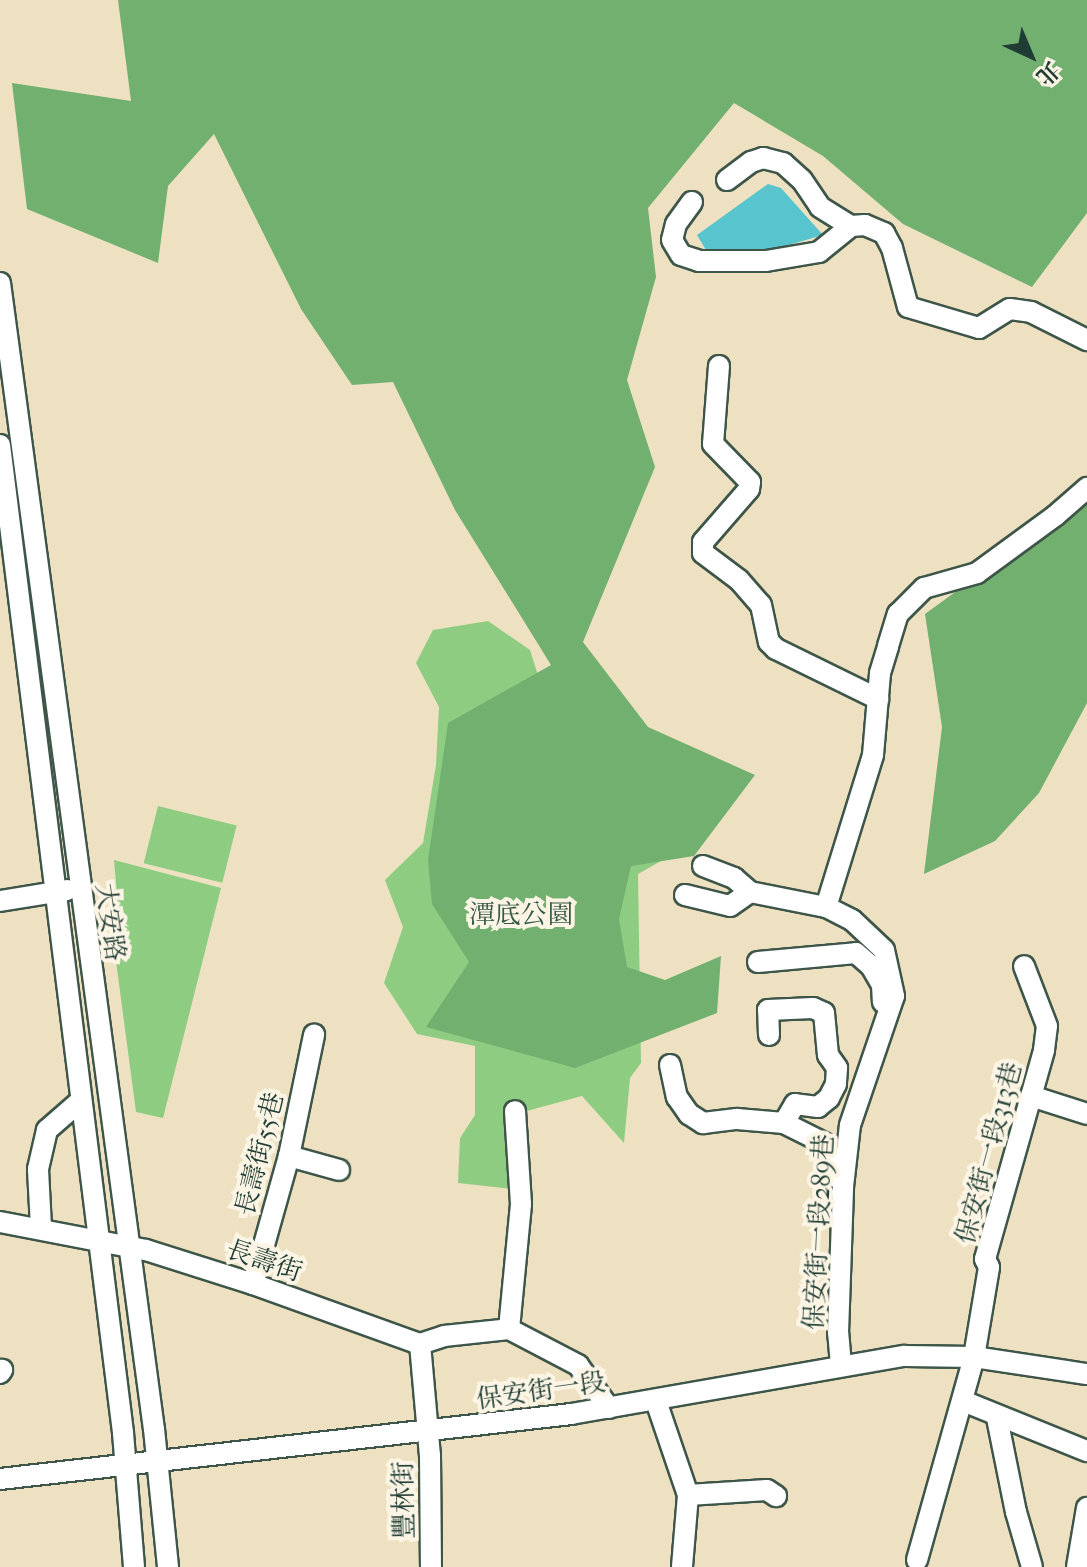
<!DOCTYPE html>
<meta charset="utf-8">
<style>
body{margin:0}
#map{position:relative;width:1087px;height:1567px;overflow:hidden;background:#eee1c1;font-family:"IM FELL French Canon","Noto Serif TC",serif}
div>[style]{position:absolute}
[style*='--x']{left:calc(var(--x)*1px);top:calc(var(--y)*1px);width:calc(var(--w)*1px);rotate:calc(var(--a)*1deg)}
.green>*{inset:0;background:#8ecc82;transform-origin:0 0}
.forest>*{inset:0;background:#72b070}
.water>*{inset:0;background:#57c4ce}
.roads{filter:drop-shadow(2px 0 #3e5649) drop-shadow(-2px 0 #3e5649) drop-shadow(0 2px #3e5649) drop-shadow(0 -2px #3e5649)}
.minor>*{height:20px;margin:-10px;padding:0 10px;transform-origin:10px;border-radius:10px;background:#fff}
span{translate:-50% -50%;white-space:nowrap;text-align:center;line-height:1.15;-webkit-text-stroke:8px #fcf5e5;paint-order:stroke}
.park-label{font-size:26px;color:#355a44}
.street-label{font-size:26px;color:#1f3d34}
.north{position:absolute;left:991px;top:16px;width:80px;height:80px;-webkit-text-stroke:6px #fcf5e5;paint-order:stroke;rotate:136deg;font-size:22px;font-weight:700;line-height:32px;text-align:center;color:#1f3d34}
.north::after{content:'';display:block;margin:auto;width:28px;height:36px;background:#1f3d34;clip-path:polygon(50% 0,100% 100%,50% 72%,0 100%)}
</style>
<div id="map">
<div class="green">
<i style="clip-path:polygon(488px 621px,530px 650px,563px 754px,700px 839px,638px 874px,641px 1063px,630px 1078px,624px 1143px,582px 1096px,523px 1112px,513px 1189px,458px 1183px,460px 1138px,475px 1115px,475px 1046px,417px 1034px,384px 983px,403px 927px,385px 880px,423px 843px,436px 765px,439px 707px,416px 663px,433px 630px)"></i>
<i style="left:158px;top:806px;width:81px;height:59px;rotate:14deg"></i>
<i style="clip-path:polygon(114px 860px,221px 888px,163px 1118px,136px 1112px,110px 916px,119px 917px)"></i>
</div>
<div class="forest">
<i style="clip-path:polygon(118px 0,1087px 0,1087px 213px,1032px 287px,903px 224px,823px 156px,734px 103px,648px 208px,656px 277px,627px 380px,655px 467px,583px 642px,648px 727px,755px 775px,694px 856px,631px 866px,619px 919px,627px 967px,665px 980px,721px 956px,717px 1013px,575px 1068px,426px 1027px,469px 962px,432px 904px,428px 860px,448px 723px,551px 665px,455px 510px,393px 382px,352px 385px,301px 309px,214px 134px,168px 186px,158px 263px,27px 209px,12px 83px,131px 101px)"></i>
<i style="clip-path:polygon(1087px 496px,1087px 703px,1039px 793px,995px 841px,924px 874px,942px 727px,925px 614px)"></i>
</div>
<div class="water">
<i style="clip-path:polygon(768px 184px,781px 188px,823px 235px,768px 251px,706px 250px,697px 235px)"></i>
</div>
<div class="roads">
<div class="minor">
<i style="--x:727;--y:180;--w:30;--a:-37"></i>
<i style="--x:751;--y:162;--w:13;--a:-18"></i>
<i style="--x:763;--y:158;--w:21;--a:14"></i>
<i style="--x:783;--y:163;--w:25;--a:42"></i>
<i style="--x:802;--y:180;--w:32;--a:56"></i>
<i style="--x:820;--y:207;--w:36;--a:32"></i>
<i style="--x:692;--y:202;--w:27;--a:126"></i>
<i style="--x:676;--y:224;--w:16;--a:104"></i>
<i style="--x:672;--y:240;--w:17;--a:59"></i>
<i style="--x:681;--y:255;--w:19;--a:18"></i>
<i style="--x:699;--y:261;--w:67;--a:0"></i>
<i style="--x:766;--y:261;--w:54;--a:-9.6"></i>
<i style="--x:819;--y:252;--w:41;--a:-39.1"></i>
<i style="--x:851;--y:226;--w:14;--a:-4"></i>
<i style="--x:865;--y:225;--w:21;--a:23"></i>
<i style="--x:884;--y:233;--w:17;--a:62"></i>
<i style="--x:892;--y:248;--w:61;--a:74.8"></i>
<i style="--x:908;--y:307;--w:74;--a:16.5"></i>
<i style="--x:979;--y:328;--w:36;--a:-32"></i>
<i style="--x:1010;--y:309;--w:21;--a:8"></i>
<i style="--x:1031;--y:312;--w:63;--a:26.6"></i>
<i style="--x:0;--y:283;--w:1156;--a:82.35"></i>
<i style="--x:154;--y:1429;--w:139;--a:84.2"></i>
<i style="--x:719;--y:366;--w:78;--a:94.4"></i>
<i style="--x:713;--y:444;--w:53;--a:45.8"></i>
<i style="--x:750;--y:482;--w:7;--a:98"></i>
<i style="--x:749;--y:489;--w:70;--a:131"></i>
<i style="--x:703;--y:542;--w:11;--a:90"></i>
<i style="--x:703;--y:553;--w:45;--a:36.9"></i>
<i style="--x:739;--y:580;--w:33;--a:49"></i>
<i style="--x:761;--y:605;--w:38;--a:78"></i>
<i style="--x:769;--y:642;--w:10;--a:45"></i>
<i style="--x:776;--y:649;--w:114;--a:26.1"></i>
<i style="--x:0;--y:445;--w:996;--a:82.9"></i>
<i style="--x:123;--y:1433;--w:134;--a:85.3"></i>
<i style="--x:703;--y:866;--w:33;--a:21"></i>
<i style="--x:734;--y:878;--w:21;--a:41"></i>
<i style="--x:685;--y:895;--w:46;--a:13.7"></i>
<i style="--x:730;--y:906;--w:24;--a:-35"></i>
<i style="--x:750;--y:892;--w:77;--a:11.2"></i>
<i style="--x:0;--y:901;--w:68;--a:-9.3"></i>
<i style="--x:758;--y:962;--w:98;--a:-5.2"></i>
<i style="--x:856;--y:953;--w:20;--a:41"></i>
<i style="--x:871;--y:966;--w:22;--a:60"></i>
<i style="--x:882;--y:985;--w:17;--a:87"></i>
<i style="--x:769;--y:1035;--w:25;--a:-92"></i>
<i style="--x:768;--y:1010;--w:45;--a:-2.5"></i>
<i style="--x:813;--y:1008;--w:12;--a:24"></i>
<i style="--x:824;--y:1013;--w:42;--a:84.6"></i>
<i style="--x:828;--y:1055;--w:16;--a:55"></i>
<i style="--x:837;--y:1068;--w:16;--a:94"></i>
<i style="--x:836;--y:1084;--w:16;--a:117"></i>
<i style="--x:829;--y:1098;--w:14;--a:141"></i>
<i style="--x:818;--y:1107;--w:23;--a:-173"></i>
<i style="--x:795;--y:1104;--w:22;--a:120"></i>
<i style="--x:670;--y:1065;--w:33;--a:78"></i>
<i style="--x:677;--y:1097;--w:21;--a:55"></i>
<i style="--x:689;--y:1114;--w:17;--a:33"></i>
<i style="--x:703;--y:1123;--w:34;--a:-7"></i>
<i style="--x:737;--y:1119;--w:47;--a:4.9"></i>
<i style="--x:784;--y:1123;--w:45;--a:26.6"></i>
<i style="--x:824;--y:1143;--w:44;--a:65.8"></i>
<i style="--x:1031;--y:1096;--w:59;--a:17.8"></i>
<i style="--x:289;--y:1156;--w:52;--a:15.6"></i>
<i style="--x:0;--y:1222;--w:149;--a:10.9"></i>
<i style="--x:146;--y:1250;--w:112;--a:17.6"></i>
<i style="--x:253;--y:1284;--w:177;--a:19.8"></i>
<i style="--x:420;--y:1344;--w:111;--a:84.9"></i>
<i style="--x:430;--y:1455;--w:112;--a:89.5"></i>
<i style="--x:41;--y:1227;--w:58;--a:-93"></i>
<i style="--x:38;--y:1169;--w:40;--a:-77"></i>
<i style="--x:47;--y:1130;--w:43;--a:-41.2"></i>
<i style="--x:253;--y:1284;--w:133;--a:-74.3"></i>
<i style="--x:289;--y:1156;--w:124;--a:-78.3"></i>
<i style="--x:509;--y:1329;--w:126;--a:-84.5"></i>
<i style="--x:521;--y:1204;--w:93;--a:-93.7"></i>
<i style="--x:420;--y:1344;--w:25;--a:-18"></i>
<i style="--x:444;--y:1336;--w:65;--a:-6.1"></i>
<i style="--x:509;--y:1329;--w:78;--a:27.6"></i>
<i style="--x:578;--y:1365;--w:53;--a:54.2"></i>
<i style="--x:841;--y:1365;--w:32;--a:-95"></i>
<i style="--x:838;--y:1333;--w:146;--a:-88"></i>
<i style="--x:843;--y:1187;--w:62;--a:-83.6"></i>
<i style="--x:850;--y:1125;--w:136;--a:-71.2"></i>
<i style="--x:894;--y:996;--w:47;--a:-102.3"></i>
<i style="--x:884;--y:950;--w:44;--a:-136.8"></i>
<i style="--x:852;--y:920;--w:29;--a:-153"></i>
<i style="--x:826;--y:907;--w:159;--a:-72.8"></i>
<i style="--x:873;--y:755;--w:82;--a:-85.1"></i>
<i style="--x:880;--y:673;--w:28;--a:-73"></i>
<i style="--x:888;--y:646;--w:34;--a:-73"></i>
<i style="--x:898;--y:614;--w:37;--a:-45"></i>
<i style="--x:924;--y:588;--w:55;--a:-15.8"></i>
<i style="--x:977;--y:573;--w:97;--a:-36.2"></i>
<i style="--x:1055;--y:516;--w:43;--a:-41.2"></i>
<i style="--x:0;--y:1373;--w:4;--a:-56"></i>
<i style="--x:656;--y:1401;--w:99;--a:71.2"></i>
<i style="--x:688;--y:1495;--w:72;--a:94.8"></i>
<i style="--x:963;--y:1401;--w:134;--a:22"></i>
<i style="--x:997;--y:1418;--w:96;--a:78.6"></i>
<i style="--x:1016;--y:1512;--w:57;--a:73.8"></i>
<i style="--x:0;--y:1479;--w:575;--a:-6.49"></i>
<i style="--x:571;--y:1414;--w:339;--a:-9.9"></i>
<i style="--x:905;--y:1356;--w:69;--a:0.8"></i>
<i style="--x:974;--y:1357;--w:114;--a:8.6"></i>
<i style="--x:688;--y:1495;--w:79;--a:-3.6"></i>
<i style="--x:767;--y:1490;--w:11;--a:34"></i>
<i style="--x:917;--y:1560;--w:211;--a:-74.3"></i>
<i style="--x:974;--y:1357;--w:91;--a:-80.5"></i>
<i style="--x:989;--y:1267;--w:9;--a:-117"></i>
<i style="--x:985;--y:1259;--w:217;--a:-74.2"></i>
<i style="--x:1044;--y:1050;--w:24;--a:-83"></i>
<i style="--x:1047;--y:1026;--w:64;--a:-111"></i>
<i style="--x:1077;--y:1567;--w:60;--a:-80.4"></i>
</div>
</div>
<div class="park-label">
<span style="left:521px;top:915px">潭底公園</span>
</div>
<div class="street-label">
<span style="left:110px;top:922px;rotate:82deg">大安路</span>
<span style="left:989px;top:1153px;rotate:-75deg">保安街一段313巷</span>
<span style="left:260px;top:1154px;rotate:-76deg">長壽街55巷</span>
<span style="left:819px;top:1232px;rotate:-87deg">保安街一段289巷</span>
<span style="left:264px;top:1261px;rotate:19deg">長壽街</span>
<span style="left:541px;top:1391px;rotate:-8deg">保安街一段</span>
<span style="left:404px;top:1500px;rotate:-91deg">豐林街</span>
</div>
<div class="north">北</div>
</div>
